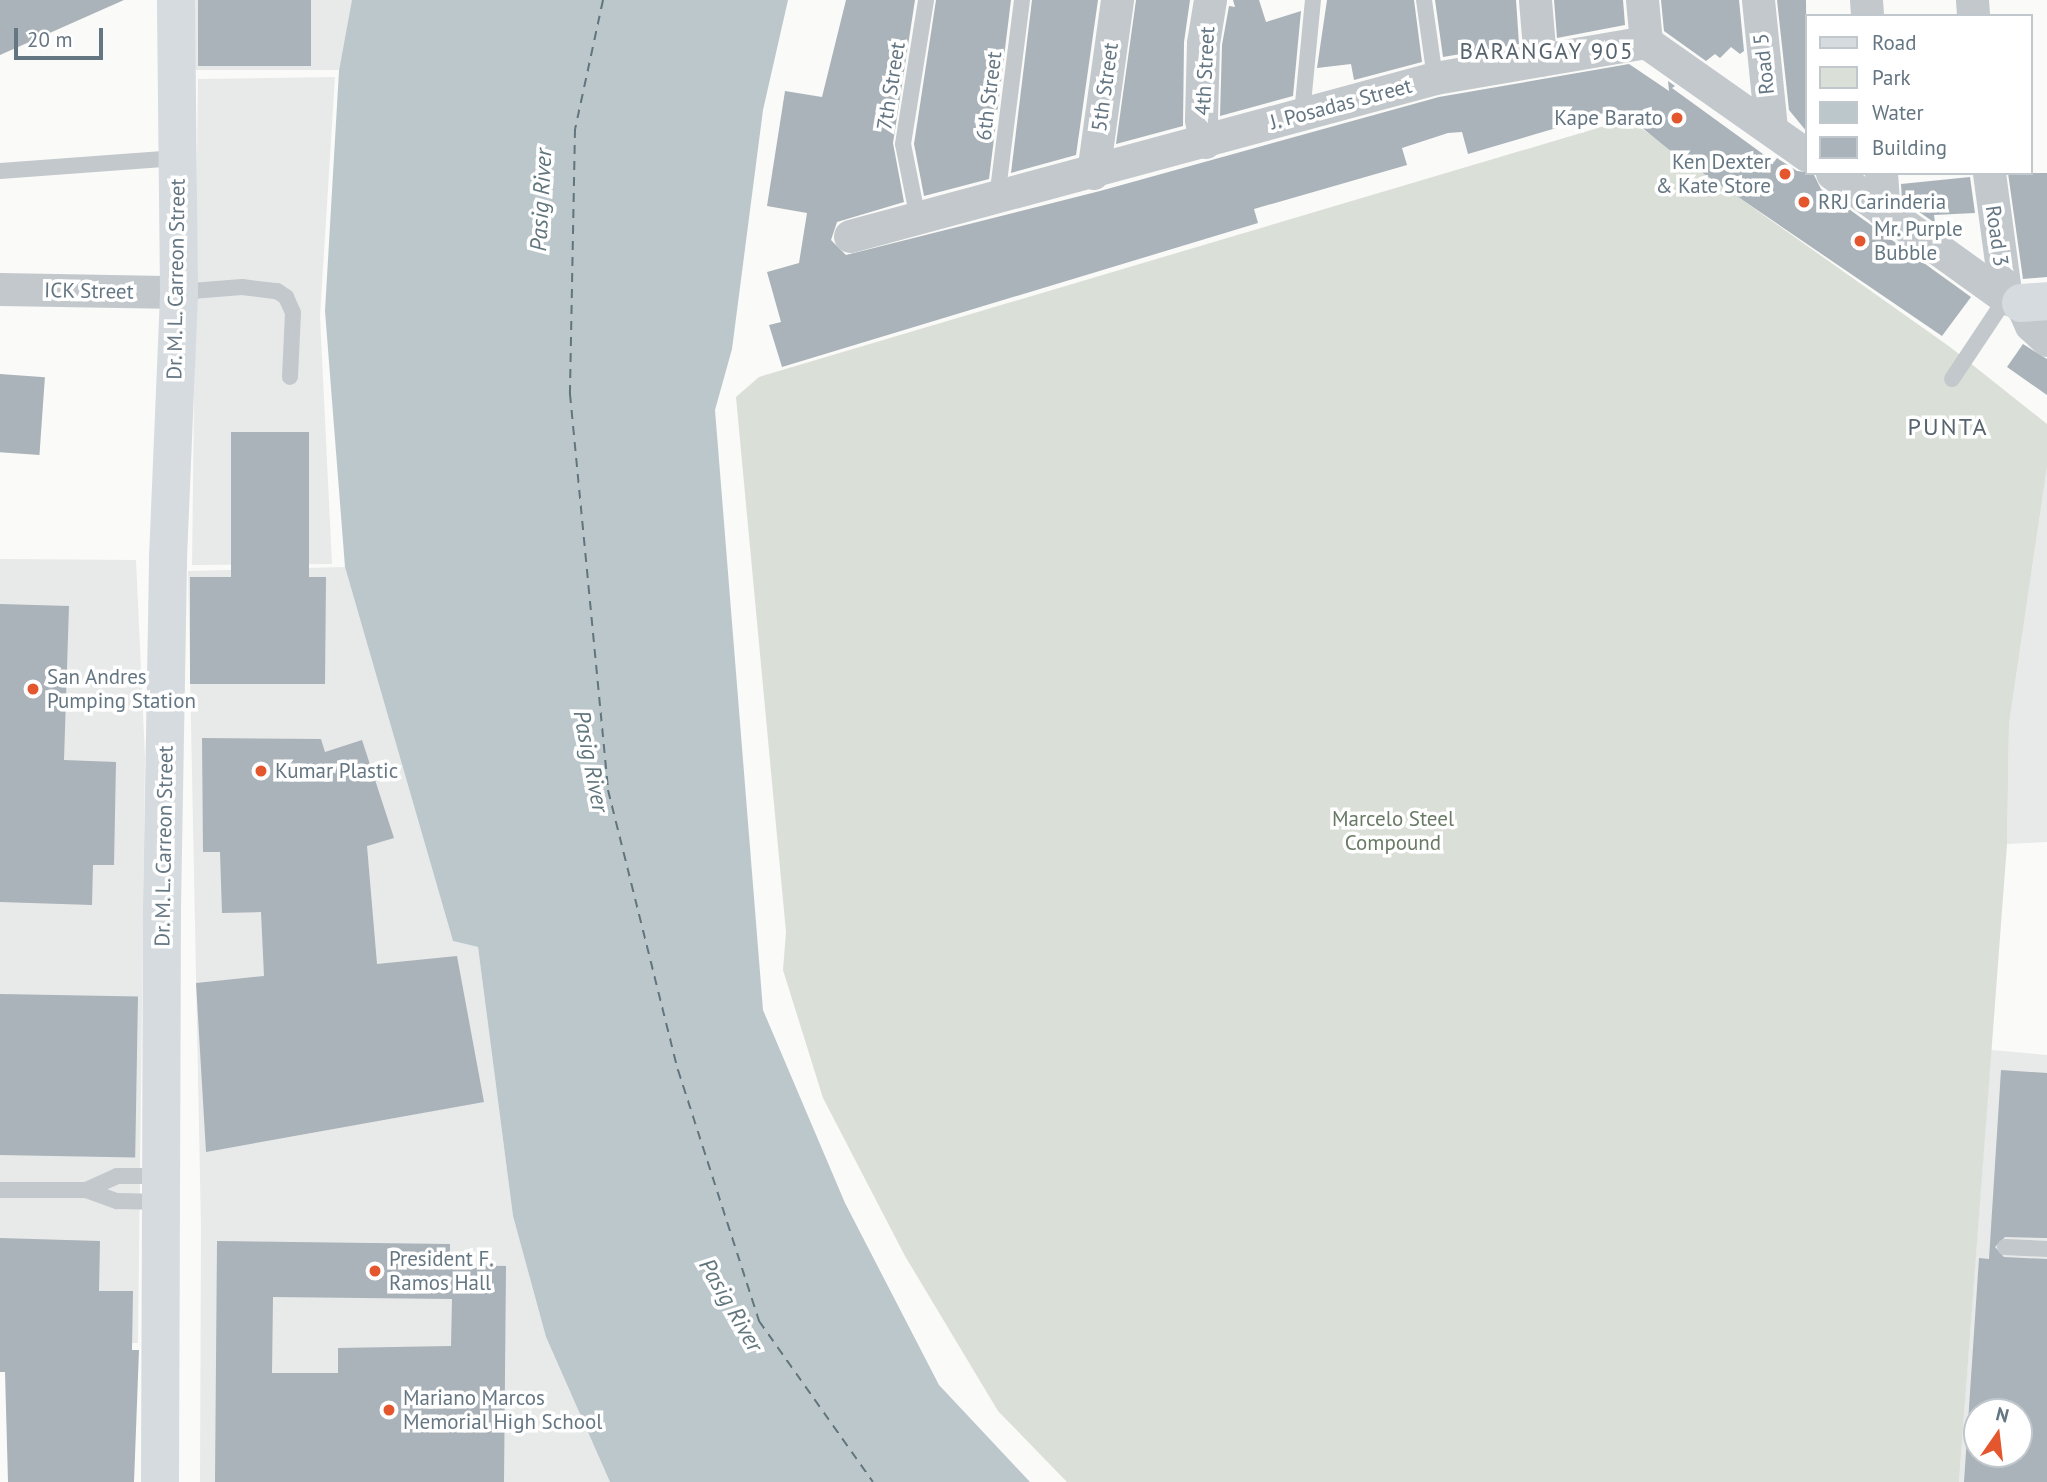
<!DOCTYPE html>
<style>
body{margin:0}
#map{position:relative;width:2047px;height:1482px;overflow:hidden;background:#fafaf8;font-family:"PT Sans",sans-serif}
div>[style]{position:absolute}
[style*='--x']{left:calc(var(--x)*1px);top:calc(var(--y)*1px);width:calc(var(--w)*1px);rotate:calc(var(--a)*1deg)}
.built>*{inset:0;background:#e8e9e9;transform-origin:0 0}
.green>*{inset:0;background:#dadfd7}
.water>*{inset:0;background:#bbc7cb}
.ferry>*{height:2px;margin-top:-1px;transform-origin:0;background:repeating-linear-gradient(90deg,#60757c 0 9px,transparent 0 16px)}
.building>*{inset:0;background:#aab3b9;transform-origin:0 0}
.lane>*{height:16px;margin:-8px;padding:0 8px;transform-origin:8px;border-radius:8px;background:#c3c8cc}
.street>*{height:33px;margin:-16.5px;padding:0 16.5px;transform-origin:16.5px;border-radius:16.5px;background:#c3c8cc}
.secondary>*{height:38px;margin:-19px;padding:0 19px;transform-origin:19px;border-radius:19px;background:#d6dbdf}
.dots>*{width:19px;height:19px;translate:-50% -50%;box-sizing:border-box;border:4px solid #fff;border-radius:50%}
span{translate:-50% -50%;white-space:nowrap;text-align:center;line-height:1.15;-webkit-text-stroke:7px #fff;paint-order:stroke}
.street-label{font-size:21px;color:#657683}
.poi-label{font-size:21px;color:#657683}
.right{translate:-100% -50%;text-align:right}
.left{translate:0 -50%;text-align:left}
.park-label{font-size:21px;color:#687a64}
.neighbourhood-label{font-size:23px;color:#57646e;letter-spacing:2px}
.water-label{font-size:23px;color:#60757c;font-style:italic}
.quarter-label{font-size:24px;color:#57646e;letter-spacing:2px}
.legend{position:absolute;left:1805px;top:14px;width:228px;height:161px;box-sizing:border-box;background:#fff;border:2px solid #c1c8cd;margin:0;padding:9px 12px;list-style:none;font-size:21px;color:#657683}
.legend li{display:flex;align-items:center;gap:14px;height:35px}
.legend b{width:35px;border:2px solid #c1c8cd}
.north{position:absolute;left:1963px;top:1398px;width:70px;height:70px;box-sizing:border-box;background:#fff;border:2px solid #c1c8cd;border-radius:50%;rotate:14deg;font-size:19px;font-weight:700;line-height:28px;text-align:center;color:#657683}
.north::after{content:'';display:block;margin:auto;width:24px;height:32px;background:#e4572e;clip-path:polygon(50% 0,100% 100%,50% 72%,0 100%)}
.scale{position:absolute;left:14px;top:28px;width:89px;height:32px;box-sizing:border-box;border:4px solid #657683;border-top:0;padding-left:9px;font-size:21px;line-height:24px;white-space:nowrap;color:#657683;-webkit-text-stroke:5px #fff;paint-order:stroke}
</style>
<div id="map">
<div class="built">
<i style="left:193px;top:0;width:159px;height:70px"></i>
<i style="clip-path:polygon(335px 77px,320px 316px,332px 564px,192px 565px,198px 79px)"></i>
<i style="clip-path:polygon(2047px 467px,2047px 842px,2007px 844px,2009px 724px)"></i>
<i style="clip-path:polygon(0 559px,136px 560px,145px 757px,138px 1343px,0 1343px)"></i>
<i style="clip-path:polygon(345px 567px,453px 941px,478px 947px,513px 1216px,546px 1337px,610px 1482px,200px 1482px,201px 1228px,188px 571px)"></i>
<i style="clip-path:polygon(evenodd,1991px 1050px,2047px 1055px,2047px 1482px,1959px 1482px,1991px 1050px,1977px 1412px,2019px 1412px,2019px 1454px,1977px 1454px,1977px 1412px)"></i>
</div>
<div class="green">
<i style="clip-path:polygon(1628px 119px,1950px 347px,2047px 424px,2047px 467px,2009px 724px,2007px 844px,1959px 1482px,1067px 1482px,998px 1411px,905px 1256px,823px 1098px,783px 970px,786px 932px,736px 397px,759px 377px)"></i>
</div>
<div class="water">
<i style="clip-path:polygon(352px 0,788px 0,763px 110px,732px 349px,715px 410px,763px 1010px,845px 1203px,939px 1385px,1030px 1482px,610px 1482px,546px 1337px,513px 1216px,478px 947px,453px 941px,345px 567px,325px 311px,339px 71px)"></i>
</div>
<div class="ferry">
<i style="--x:603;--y:0;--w:132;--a:102.2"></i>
<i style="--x:575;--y:129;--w:265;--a:91.1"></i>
<i style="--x:570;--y:394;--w:398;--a:84.5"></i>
<i style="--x:608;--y:790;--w:289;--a:76"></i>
<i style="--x:678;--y:1070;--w:264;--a:72.1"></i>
<i style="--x:759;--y:1321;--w:197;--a:54.7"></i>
</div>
<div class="building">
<i style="clip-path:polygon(0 0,124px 0,0 55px)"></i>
<i style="left:198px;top:0;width:113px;height:66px"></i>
<i style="clip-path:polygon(846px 0,915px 0,893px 143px,904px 202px,837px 222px,831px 240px,846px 255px,1100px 191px,1439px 97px,1629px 64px,1669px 91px,1668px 81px,1675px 86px,1672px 88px,1774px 162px,1777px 158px,1797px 171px,1813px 173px,1821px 189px,1971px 297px,1942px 336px,1672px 152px,1620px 110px,1569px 120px,1570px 124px,1468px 154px,1462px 132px,1448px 133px,1402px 148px,1407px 165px,1254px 209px,1258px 223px,782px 367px,769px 325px,781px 322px,767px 272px,799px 263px,807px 213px,767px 206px,785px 91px,822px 97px)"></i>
<i style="clip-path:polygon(936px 0,1011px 0,989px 179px,924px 196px,914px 144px)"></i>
<i style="clip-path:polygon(1032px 0,1098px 0,1076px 155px,1011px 173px)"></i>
<i style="clip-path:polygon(1136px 0,1190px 0,1184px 42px,1183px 126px,1116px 144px)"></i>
<i style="clip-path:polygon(1233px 0,1259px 0,1266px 22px,1301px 11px,1293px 96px,1220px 116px,1222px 45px,1229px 6px,1235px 7px)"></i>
<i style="clip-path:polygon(1327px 0,1414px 0,1422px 62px,1354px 80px,1351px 64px,1317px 68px)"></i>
<i style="clip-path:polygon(1435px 0,1516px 0,1519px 44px,1443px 57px)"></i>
<i style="clip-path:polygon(1554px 0,1623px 0,1625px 25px,1557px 38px)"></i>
<i style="clip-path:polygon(1661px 0,1739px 0,1744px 51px,1740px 54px,1731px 47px,1720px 58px,1715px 54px,1706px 61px,1664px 31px)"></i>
<i style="clip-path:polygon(1777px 0,1806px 0,1807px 132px,1789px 110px)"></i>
<i style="clip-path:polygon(2008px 173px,2047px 173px,2047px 277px,2023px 279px)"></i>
<i style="clip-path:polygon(1970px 177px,1975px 213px,1934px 215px,1935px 223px,1902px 200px,1901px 184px)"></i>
<i style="clip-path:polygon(2023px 344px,2047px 359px,2047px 395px,2007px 367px)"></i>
<i style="left:0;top:374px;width:45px;height:78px;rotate:4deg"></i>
<i style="clip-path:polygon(231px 432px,309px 432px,309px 577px,326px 577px,325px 684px,190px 684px,190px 577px,231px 577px)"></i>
<i style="clip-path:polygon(0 604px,69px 606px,64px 760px,116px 762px,114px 865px,93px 865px,92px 905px,0 902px)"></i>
<i style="clip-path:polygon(202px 738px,321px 739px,325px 752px,362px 740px,394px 838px,367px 846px,377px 964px,457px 956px,484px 1102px,206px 1152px,196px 983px,264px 976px,261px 912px,222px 913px,220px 852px,203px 852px)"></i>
<i style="left:0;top:994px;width:138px;height:161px;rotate:1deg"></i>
<i style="clip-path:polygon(evenodd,2001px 1070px,2047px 1073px,2047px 1238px,2005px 1237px,1995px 1247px,2004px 1257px,2047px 1259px,2047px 1482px,1964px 1482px,1979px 1258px,1989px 1259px,2001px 1070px,1977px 1412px,2019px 1412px,2019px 1454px,1977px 1454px,1977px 1412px)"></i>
<i style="clip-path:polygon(0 1238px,100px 1241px,99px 1291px,133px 1291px,132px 1350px,139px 1350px,134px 1482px,8px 1482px,5px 1372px,0 1372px)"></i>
<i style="clip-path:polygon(evenodd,217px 1241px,450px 1244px,450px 1265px,506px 1266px,504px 1482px,215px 1482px,217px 1241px,273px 1297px,452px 1299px,451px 1346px,338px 1348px,338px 1373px,272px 1373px,273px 1297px)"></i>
</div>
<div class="lane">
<i style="--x:1424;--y:0;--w:79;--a:82"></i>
<i style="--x:1302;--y:114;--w:115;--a:-84.5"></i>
<i style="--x:0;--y:171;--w:177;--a:-4.2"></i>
<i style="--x:997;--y:198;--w:200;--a:-82.8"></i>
<i style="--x:918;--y:219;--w:76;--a:-101.3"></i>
<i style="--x:903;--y:144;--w:146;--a:-80.9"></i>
<i style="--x:179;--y:292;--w:63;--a:-4.5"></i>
<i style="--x:242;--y:287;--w:35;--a:7"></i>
<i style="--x:277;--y:291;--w:11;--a:34"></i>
<i style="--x:286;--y:297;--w:17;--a:66"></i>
<i style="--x:293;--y:313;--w:64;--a:92.7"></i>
<i style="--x:1952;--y:379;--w:97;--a:-56.3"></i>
<i style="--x:0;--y:1190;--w:86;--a:0"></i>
<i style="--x:86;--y:1190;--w:33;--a:20"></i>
<i style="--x:117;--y:1201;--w:47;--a:1.2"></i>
<i style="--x:86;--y:1190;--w:34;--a:-24"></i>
<i style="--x:117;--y:1176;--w:44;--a:0"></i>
<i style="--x:2005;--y:1247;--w:42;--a:2.7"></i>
</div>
<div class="street">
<i style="--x:1535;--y:0;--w:60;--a:85.2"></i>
<i style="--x:1642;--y:0;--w:42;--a:84.6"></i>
<i style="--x:1758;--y:0;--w:128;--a:84.2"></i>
<i style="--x:1866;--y:0;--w:16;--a:86"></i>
<i style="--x:1972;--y:0;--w:16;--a:86"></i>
<i style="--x:1205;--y:142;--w:23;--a:-100"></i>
<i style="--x:1201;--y:119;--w:76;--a:-88.5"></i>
<i style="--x:1203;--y:43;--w:44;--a:-80.8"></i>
<i style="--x:1093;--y:173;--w:175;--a:-82.1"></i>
<i style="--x:1832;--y:173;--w:214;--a:35.7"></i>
<i style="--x:2006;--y:298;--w:16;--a:18"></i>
<i style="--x:2021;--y:303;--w:24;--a:66"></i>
<i style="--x:2031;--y:325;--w:22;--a:43"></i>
<i style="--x:1881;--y:173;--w:39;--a:86"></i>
<i style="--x:1989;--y:173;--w:126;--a:82.3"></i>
<i style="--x:850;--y:236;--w:606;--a:-15.11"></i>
<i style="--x:1435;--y:78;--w:214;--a:-9.7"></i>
<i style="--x:1646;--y:42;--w:197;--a:35.1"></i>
<i style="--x:0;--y:289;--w:179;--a:1"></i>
</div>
<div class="secondary">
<i style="--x:2021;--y:303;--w:26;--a:-4"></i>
<i style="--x:160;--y:1482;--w:574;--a:-89.8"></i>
<i style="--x:162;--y:908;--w:350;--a:-89"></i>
<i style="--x:168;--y:558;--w:266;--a:-87.6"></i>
<i style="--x:179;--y:292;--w:292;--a:-90.6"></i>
</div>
<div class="dots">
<i style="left:1677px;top:118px;background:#e4572e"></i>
<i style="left:1785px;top:174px;background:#e4572e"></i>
<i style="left:1804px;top:202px;background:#e4572e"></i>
<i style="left:1860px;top:241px;background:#e4572e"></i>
<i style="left:33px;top:689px;background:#e4572e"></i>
<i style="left:261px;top:771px;background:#e4572e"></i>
<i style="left:375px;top:1271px;background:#e4572e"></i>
<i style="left:389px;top:1410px;background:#e4572e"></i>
</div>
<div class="street-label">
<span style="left:1764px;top:64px;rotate:-96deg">Road 5</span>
<span style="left:1205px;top:71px;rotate:-87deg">4th Street</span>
<span style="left:891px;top:86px;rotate:-81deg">7th Street</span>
<span style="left:1105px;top:87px;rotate:-82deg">5th Street</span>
<span style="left:989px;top:96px;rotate:-83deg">6th Street</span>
<span style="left:1341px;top:104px;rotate:-15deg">J. Posadas Street</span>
<span style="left:1997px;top:236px;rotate:82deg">Road 3</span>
<span style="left:176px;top:279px;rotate:-89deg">Dr. M. L. Carreon Street</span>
<span style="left:89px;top:291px;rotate:1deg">ICK Street</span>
<span style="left:164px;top:846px;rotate:-89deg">Dr. M. L. Carreon Street</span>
</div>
<div class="poi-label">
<span class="right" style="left:1663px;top:118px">Kape Barato</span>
<span class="right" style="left:1771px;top:174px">Ken Dexter<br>&amp; Kate Store</span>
<span class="left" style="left:1818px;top:202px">RRJ Carinderia</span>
<span class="left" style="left:1874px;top:241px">Mr. Purple<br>Bubble</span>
<span class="left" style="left:47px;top:689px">San Andres<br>Pumping Station</span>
<span class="left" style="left:275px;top:771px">Kumar Plastic</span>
<span class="left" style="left:389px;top:1271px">President F.<br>Ramos Hall</span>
<span class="left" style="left:403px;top:1410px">Mariano Marcos<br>Memorial High School</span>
</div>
<div class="park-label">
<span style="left:1393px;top:831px">Marcelo Steel<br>Compound</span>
</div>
<div class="neighbourhood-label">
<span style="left:1547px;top:51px">BARANGAY 905</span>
</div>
<div class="water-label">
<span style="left:541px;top:200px;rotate:-87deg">Pasig River</span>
<span style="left:591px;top:761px;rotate:79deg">Pasig River</span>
<span style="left:731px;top:1305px;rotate:60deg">Pasig River</span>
</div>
<div class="quarter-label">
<span style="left:1948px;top:427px">PUNTA</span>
</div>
<ul class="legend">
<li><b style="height:9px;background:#d6dbdf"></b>Road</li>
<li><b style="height:19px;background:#dadfd7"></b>Park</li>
<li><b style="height:19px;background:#bbc7cb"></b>Water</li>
<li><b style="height:19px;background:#aab3b9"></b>Building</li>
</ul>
<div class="north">N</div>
<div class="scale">20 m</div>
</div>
